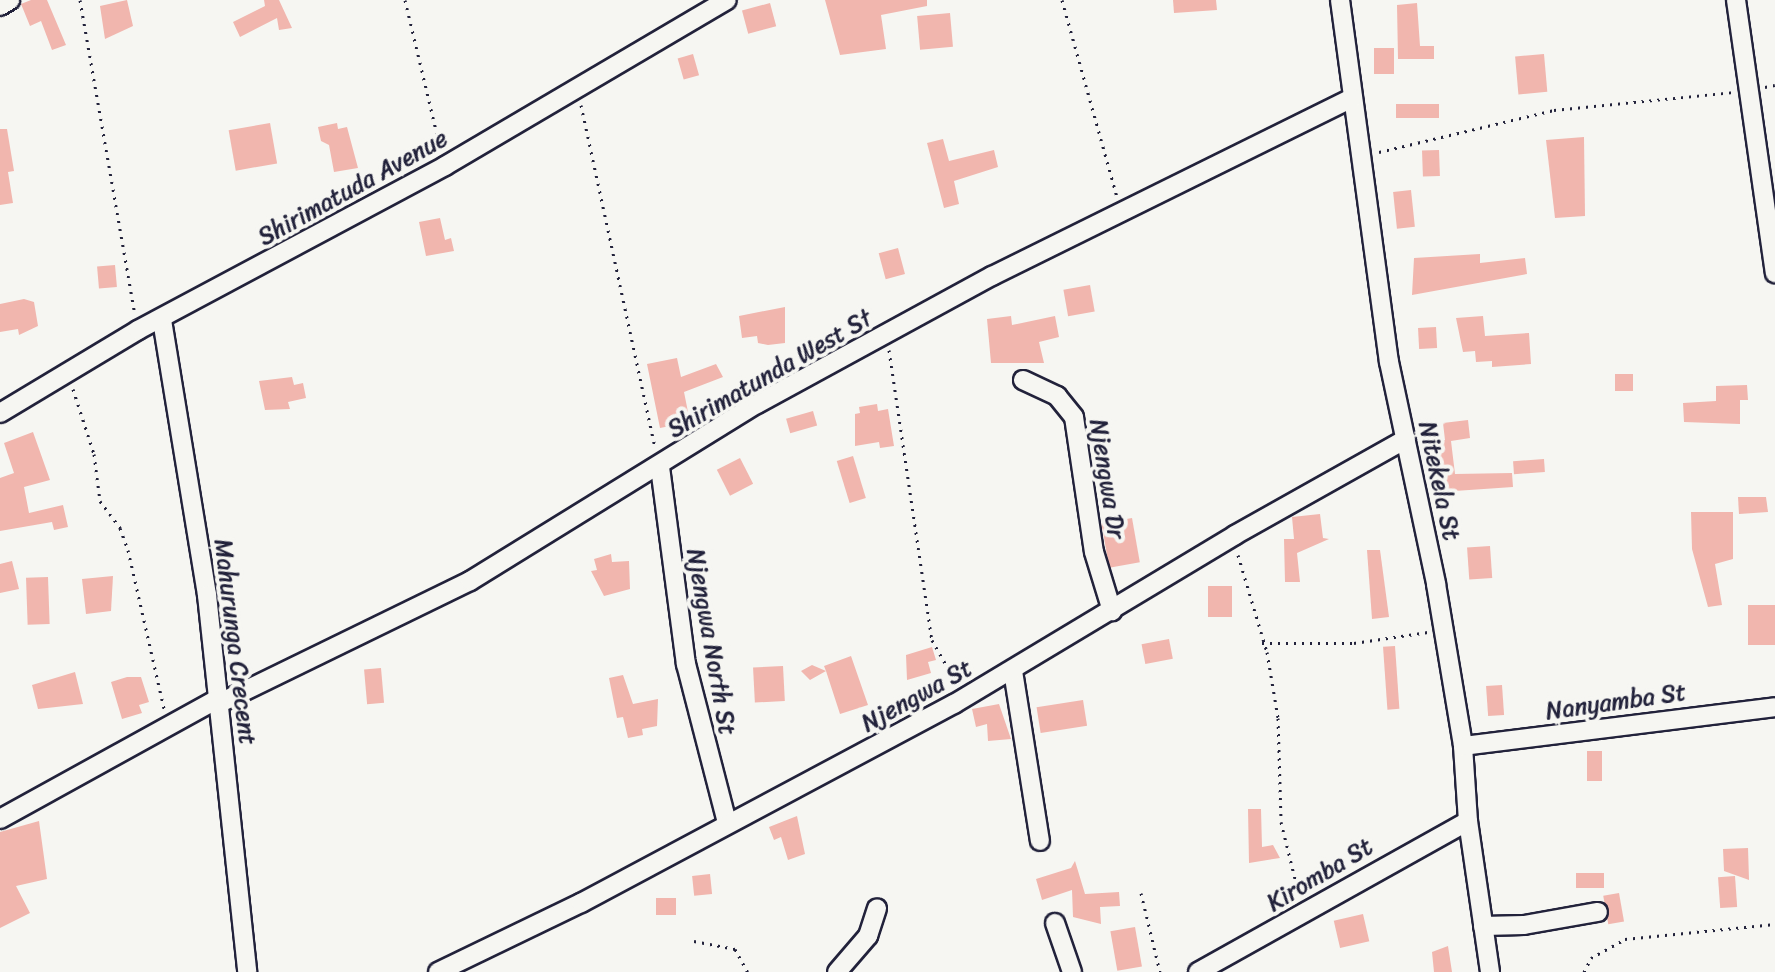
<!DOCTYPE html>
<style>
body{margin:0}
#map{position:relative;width:1775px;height:972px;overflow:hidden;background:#f6f6f2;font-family:Sriracha,sans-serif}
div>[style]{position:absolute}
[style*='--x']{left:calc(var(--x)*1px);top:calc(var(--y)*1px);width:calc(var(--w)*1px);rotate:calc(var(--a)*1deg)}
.building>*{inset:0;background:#f1b6ae;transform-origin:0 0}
.path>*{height:3px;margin-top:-1.5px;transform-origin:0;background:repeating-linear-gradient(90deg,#22223b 0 2px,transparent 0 8px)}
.roads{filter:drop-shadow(2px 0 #22223b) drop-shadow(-2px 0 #22223b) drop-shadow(0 2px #22223b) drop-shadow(0 -2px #22223b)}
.street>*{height:18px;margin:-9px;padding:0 9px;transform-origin:9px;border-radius:9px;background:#f6f6f2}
span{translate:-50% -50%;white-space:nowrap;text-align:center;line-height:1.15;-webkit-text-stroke:8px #f6f6f2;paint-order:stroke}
.street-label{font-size:24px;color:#22223b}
</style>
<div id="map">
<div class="building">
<i style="clip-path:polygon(31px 0,47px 0,66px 45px,52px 50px,41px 21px,30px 26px,21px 4px)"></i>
<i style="clip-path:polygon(127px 0,133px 26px,105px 39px,100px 6px)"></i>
<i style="clip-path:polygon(264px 0,279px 0,292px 28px,279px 30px,277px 18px,240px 37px,233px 22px,265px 6px)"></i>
<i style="clip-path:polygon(825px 0,927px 0,927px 6px,881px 15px,886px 49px,840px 55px)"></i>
<i style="clip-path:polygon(1173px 0,1216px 0,1217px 10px,1174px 13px)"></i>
<i style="left:770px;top:3px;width:24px;height:29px;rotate:75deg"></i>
<i style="clip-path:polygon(1417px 3px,1420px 46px,1434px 46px,1434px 59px,1398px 59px,1397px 5px)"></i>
<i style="left:950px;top:13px;width:34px;height:33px;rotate:85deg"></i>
<i style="left:1374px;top:48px;width:20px;height:26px"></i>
<i style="left:693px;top:54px;width:22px;height:16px;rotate:74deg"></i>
<i style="left:1544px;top:54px;width:38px;height:29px;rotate:85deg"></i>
<i style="left:1396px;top:104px;width:43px;height:14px"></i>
<i style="left:270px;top:123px;width:41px;height:42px;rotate:80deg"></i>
<i style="clip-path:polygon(337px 123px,338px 129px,347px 127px,358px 168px,334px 172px,329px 145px,321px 141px,318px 127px)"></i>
<i style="clip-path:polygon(0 129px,7px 129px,14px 171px,8px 172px,13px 203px,0 205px)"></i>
<i style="clip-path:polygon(1584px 137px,1585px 216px,1555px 218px,1546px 140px)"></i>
<i style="clip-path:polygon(943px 139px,949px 161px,994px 150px,998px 167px,954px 181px,959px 204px,944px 208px,927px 143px)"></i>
<i style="left:1439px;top:150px;width:26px;height:17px;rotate:88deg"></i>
<i style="left:1411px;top:190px;width:37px;height:18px;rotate:84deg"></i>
<i style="clip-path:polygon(440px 218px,445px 240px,451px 238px,454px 251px,426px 256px,419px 222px)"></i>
<i style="left:898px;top:248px;width:27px;height:20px;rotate:75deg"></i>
<i style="clip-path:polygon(1480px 254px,1480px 263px,1525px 258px,1527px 274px,1412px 295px,1414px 258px)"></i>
<i style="left:115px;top:265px;width:22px;height:18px;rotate:85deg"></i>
<i style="left:1090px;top:285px;width:27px;height:27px;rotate:80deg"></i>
<i style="clip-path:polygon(24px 299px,34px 302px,38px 326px,19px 335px,18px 329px,0 332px,0 304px)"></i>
<i style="clip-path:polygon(785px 307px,785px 343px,768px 345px,758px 343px,757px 336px,742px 338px,739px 316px)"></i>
<i style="clip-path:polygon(1011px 316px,1012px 325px,1055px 316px,1059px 337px,1039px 342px,1044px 363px,991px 363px,987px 319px)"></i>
<i style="clip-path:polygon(1483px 316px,1485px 336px,1529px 333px,1531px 364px,1492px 367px,1492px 361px,1476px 362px,1475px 351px,1463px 352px,1456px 318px)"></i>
<i style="left:1436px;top:327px;width:21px;height:18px;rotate:87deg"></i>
<i style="clip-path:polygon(677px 358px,681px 377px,716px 364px,723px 377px,684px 392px,690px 422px,660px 428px,647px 364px)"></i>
<i style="left:1615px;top:374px;width:18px;height:17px"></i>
<i style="clip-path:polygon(292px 377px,294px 385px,303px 383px,306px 398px,288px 402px,290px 409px,265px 410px,259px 381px)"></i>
<i style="clip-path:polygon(1747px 385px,1748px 400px,1740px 400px,1740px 424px,1684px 422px,1683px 403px,1716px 401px,1716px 386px)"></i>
<i style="clip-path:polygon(877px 404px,878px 411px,888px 409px,894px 446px,880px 448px,879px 442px,855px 446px,855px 414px,860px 413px,859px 407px)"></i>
<i style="left:813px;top:411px;width:15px;height:28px;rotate:74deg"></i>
<i style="clip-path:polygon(1468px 420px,1470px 438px,1451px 441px,1455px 474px,1512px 473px,1513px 487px,1440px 492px,1434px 441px,1445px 440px,1443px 423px)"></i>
<i style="clip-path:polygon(33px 432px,50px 480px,24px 487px,29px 513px,63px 505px,68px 527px,54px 530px,52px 522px,0 531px,0 478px,14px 473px,4px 443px)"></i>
<i style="left:853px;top:456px;width:44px;height:17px;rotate:73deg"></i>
<i style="left:740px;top:458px;width:29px;height:26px;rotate:63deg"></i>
<i style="left:1544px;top:459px;width:13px;height:31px;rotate:86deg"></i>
<i style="clip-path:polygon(1738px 497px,1766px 497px,1768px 512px,1739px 514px)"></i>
<i style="clip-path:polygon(1691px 512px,1733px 512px,1733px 559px,1715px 564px,1722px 605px,1708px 607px,1692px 549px)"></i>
<i style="clip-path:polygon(1320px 514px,1323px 538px,1329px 539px,1297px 553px,1300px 582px,1285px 582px,1284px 539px,1294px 539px,1292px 517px)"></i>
<i style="left:1132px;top:518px;width:45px;height:31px;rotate:80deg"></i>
<i style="left:1490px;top:546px;width:32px;height:23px;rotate:86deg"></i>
<i style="clip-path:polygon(1367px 550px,1380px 550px,1389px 617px,1372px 619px)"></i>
<i style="clip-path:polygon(611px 554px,612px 562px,629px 561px,630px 589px,604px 596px,591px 571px,597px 570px,594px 559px)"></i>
<i style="clip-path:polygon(12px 561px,19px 589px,0 593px,0 564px)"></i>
<i style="clip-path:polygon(113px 576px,111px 611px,86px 614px,82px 579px)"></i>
<i style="left:48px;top:577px;width:47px;height:22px;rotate:88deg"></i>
<i style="left:1208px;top:586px;width:24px;height:31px"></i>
<i style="left:1775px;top:605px;width:40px;height:27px;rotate:90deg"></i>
<i style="left:1169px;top:639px;width:20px;height:28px;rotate:79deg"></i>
<i style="left:1395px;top:646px;width:63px;height:12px;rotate:86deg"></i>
<i style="clip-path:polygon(932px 647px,936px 660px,928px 662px,931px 673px,907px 680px,906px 655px)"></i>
<i style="clip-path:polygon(851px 656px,868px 705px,840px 714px,826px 671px,810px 680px,801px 671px,812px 665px,826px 671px,824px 666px)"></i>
<i style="left:783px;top:666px;width:35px;height:30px;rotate:87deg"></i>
<i style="left:381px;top:668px;width:35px;height:17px;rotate:85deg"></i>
<i style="clip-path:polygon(75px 672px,83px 704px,38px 709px,32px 685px)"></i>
<i style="clip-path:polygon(623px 675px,633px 704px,658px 699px,657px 726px,642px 729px,643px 735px,628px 738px,623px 717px,617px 718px,609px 678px)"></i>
<i style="clip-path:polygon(127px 677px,141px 677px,149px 702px,139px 705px,142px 713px,122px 719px,111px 682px)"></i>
<i style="left:1502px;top:685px;width:30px;height:16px;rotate:86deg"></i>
<i style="left:1083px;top:700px;width:26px;height:47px;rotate:81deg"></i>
<i style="clip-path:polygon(999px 704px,1011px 739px,988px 741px,987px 724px,976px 727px,972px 709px)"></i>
<i style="left:1602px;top:751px;width:30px;height:15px;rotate:90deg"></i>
<i style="clip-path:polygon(1248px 809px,1261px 809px,1262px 847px,1273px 845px,1280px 858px,1249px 863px)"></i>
<i style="clip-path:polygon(797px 816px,805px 854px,788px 860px,781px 837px,774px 840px,769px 827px)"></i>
<i style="clip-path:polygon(39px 821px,47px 879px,16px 886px,30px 913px,0 928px,0 832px)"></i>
<i style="clip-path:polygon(1748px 848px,1749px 880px,1724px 871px,1723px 849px)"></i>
<i style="clip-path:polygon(1075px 861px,1085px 894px,1119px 892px,1120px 906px,1100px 907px,1101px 924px,1073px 917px,1072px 890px,1042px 900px,1036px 879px,1071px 868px)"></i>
<i style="left:1604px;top:873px;width:15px;height:28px;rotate:90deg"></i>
<i style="left:710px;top:874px;width:20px;height:18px;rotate:84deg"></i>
<i style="left:1735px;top:876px;width:31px;height:17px;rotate:86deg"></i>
<i style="left:1619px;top:893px;width:29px;height:16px;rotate:80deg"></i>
<i style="left:676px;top:898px;width:17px;height:20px;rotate:90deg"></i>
<i style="left:1363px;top:914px;width:28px;height:30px;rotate:77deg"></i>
<i style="left:1135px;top:927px;width:40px;height:25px;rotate:80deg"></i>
<i style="clip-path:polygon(1448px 946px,1452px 972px,1434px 972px,1432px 952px)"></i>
</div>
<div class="path">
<i style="--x:80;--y:0;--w:316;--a:80.1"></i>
<i style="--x:405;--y:0;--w:155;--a:76.6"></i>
<i style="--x:1062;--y:0;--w:205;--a:74.4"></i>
<i style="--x:1765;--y:87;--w:10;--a:-11"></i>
<i style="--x:581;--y:105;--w:349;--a:77.8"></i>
<i style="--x:1379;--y:152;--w:180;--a:-13.5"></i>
<i style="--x:1554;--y:110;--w:180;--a:-5.7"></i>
<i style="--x:889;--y:350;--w:293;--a:81.6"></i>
<i style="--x:932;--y:640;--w:51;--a:60.4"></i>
<i style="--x:73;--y:389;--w:68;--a:72.1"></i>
<i style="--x:94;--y:454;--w:47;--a:82.7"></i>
<i style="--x:100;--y:501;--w:34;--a:53"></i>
<i style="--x:120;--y:528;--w:23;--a:70"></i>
<i style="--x:128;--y:550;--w:163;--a:77.2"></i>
<i style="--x:1238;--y:555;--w:101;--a:73.4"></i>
<i style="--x:1267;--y:652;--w:67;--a:80.5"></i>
<i style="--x:1278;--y:718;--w:104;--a:88.3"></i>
<i style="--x:1281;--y:822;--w:75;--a:76.1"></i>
<i style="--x:1262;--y:643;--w:92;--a:0"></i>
<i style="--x:1354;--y:643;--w:75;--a:-8.5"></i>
<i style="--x:1141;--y:893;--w:81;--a:76.5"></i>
<i style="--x:694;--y:941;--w:42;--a:11"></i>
<i style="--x:735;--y:949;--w:26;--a:61"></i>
<i style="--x:1584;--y:972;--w:16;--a:-63"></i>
<i style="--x:1591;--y:958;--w:39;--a:-29"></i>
<i style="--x:1625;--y:939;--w:151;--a:-5.7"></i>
</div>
<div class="roads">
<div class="street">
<i style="--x:1340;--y:0;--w:365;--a:82.3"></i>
<i style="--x:1389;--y:362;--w:227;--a:78"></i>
<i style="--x:1436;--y:584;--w:164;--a:80.5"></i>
<i style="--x:1463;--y:746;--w:75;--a:86.2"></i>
<i style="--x:1468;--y:821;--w:153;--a:81.7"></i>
<i style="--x:1736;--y:0;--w:276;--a:81.9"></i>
<i style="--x:0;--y:6;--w:12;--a:-31"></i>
<i style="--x:162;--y:320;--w:279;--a:80.7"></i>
<i style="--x:207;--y:595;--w:379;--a:83.9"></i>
<i style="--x:1023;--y:380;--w:38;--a:25"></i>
<i style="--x:1057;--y:396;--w:27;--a:51"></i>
<i style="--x:1074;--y:417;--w:136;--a:81.6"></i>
<i style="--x:1094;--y:552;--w:62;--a:73"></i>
<i style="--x:0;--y:413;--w:161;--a:-31"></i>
<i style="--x:138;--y:330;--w:348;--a:-28.1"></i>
<i style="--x:445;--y:166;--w:327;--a:-30.5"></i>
<i style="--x:660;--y:467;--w:199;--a:82.5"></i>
<i style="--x:686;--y:664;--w:164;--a:75.5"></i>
<i style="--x:1013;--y:671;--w:172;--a:81"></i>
<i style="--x:220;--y:703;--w:278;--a:-26"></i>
<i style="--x:470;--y:581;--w:337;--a:-31.7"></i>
<i style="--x:757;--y:404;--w:268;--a:-28.6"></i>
<i style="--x:992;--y:276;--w:402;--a:-26.3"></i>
<i style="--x:1463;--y:746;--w:314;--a:-7.1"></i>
<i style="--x:0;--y:819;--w:250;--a:-28.9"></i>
<i style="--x:1055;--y:923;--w:52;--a:70.9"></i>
<i style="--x:1483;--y:926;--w:41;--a:-1.4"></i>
<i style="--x:1524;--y:925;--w:75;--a:-10"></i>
<i style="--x:438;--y:972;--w:159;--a:-25.8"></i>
<i style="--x:581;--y:903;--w:423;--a:-28.1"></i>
<i style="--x:954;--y:704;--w:328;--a:-31"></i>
<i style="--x:1235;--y:535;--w:196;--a:-29.3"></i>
<i style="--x:837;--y:972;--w:48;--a:-49.3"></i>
<i style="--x:868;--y:936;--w:29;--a:-72"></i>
<i style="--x:1198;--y:972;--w:309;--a:-29.2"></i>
</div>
</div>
<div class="street-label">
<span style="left:353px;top:188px;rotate:-29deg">Shirimatuda Avenue</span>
<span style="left:770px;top:374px;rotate:-30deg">Shirimatunda West St</span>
<span style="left:1107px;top:479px;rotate:81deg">Njengwa Dr</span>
<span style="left:1439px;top:481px;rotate:78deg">Nitekela St</span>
<span style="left:235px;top:642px;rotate:83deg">Mahurunga Crecent</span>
<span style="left:711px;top:642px;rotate:80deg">Njengwa North St</span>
<span style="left:917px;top:696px;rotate:-29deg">Njengwa St</span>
<span style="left:1616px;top:702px;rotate:-8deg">Nanyamba St</span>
<span style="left:1320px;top:875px;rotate:-31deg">Kiromba St</span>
</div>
</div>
